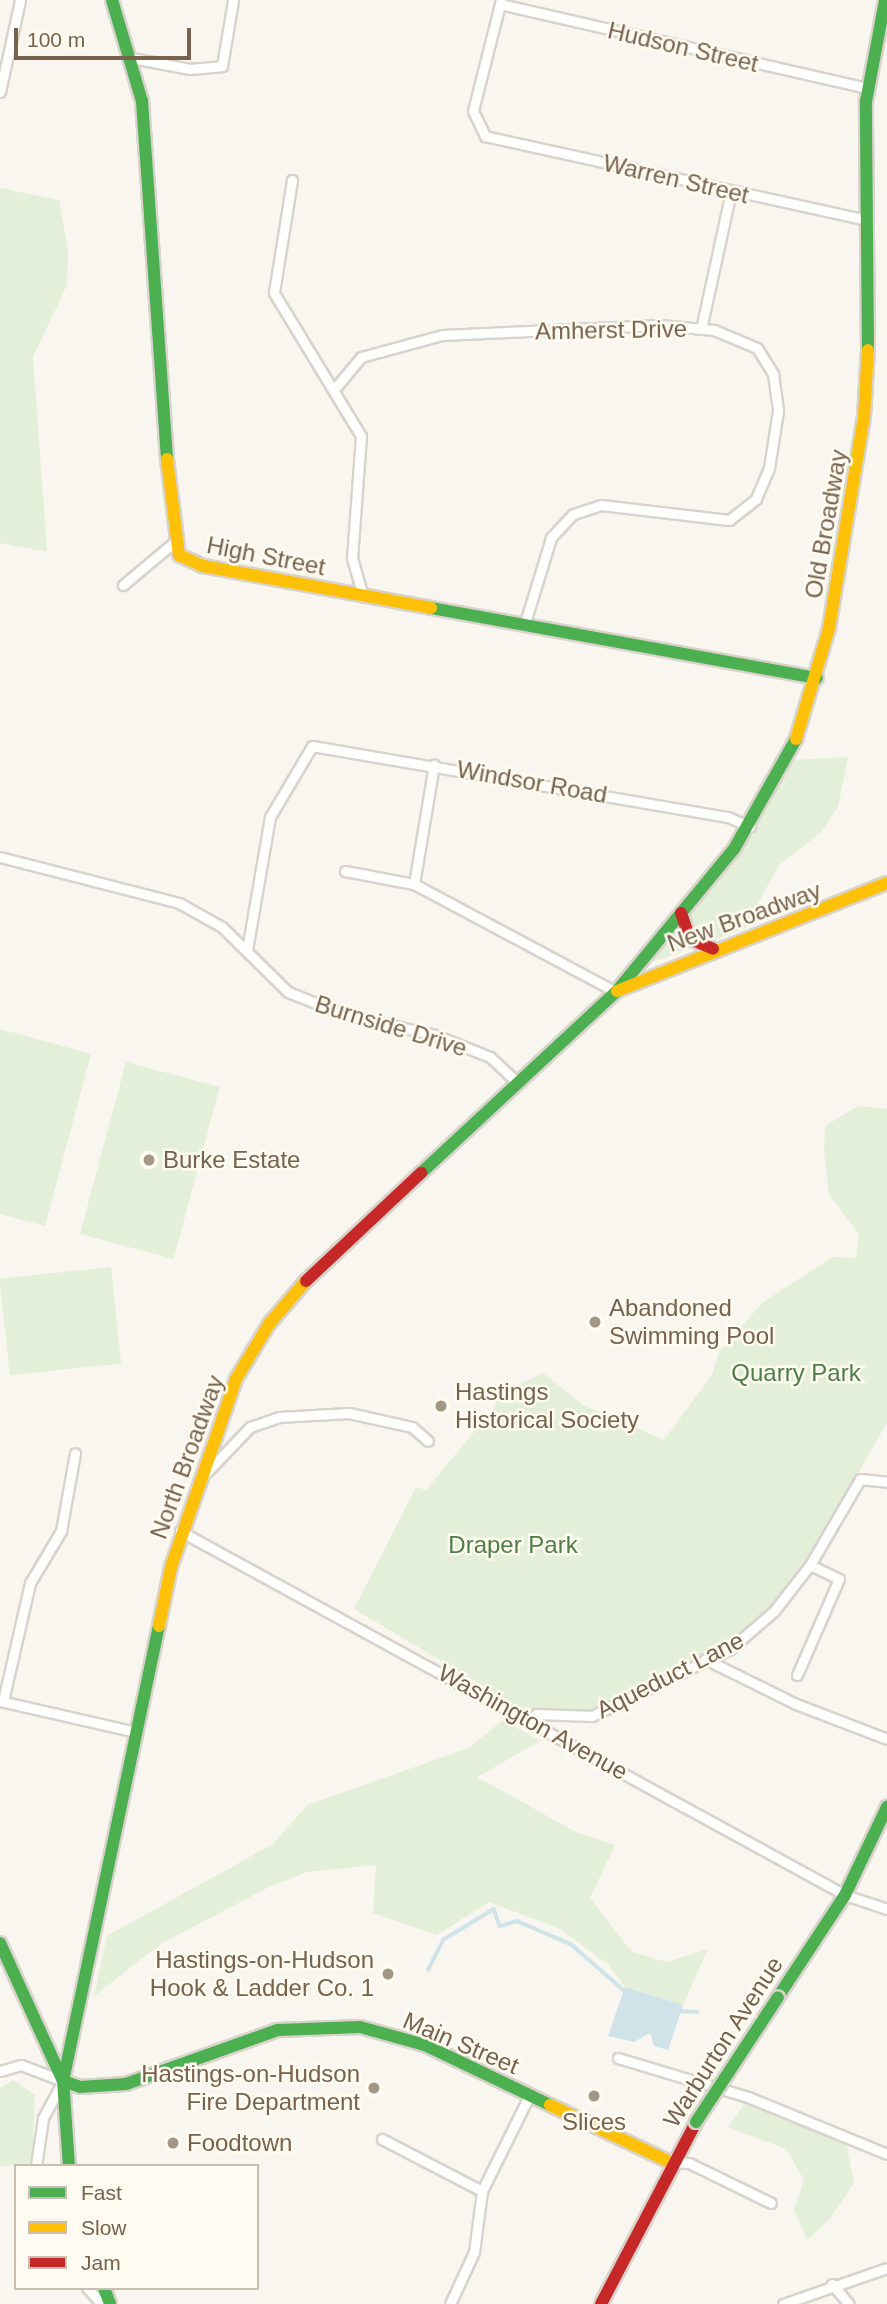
<!DOCTYPE html>
<style>
body{margin:0}
#map{position:relative;width:887px;height:2304px;overflow:hidden;background:#f8f6ee;font-family:Arial,sans-serif}
div>[style]{position:absolute}
[style*='--x']{left:calc(var(--x)*1px);top:calc(var(--y)*1px);width:calc(var(--w)*1px);rotate:calc(var(--a)*1deg)}
.green>*{inset:0;background:#e3efd9;transform-origin:0 0}
.water>*{inset:0;background:#cfe3e8}
.stream>*{height:3.5px;margin:-1.75px;padding:0 1.75px;transform-origin:1.75px;border-radius:1.75px;background:#cfe3e8}
.roads{filter:drop-shadow(2px 0 #d8d3cc) drop-shadow(-2px 0 #d8d3cc) drop-shadow(0 2px #d8d3cc) drop-shadow(0 -2px #d8d3cc)}
.street>*{height:9px;margin:-4.5px;padding:0 4.5px;transform-origin:4.5px;border-radius:4.5px;background:#fefefc}
.fast>*{height:12px;margin:-6px;padding:0 6px;transform-origin:6px;border-radius:6px;background:#4caf50}
.slow>*{height:12px;margin:-6px;padding:0 6px;transform-origin:6px;border-radius:6px;background:#ffc107}
.jam>*{height:12px;margin:-6px;padding:0 6px;transform-origin:6px;border-radius:6px;background:#c62828}
.bridges{filter:drop-shadow(2px 0 #d8d3cc) drop-shadow(-2px 0 #d8d3cc) drop-shadow(0 2px #d8d3cc) drop-shadow(0 -2px #d8d3cc)}
.fast-bridge>*{height:12px;margin:-6px;padding:0 6px;transform-origin:6px;border-radius:6px;background:#4caf50}
.dots>*{width:19px;height:19px;translate:-50% -50%;box-sizing:border-box;border:4px solid #fffbf1;border-radius:50%}
span{translate:-50% -50%;white-space:nowrap;text-align:center;line-height:1.15;-webkit-text-stroke:5px #fffbf1;paint-order:stroke}
.street-label{font-size:24px;color:#77624d}
.poi-label{font-size:24px;color:#77624d}
.left{translate:0 -50%;text-align:left}
.right{translate:-100% -50%;text-align:right}
.park-label{font-size:24px;color:#4e7d45}
.legend{position:absolute;left:14px;top:2164px;width:245px;height:126px;box-sizing:border-box;background:#fffbf1;border:2px solid #c9beaf;margin:0;padding:9px 12px;list-style:none;font-size:21px;color:#77624d}
.legend li{display:flex;align-items:center;gap:14px;height:35px}
.legend b{width:35px;border:2px solid #c9beaf}
.scale{position:absolute;left:14px;top:28px;width:177px;height:32px;box-sizing:border-box;border:4px solid #77624d;border-top:0;padding-left:9px;font-size:21px;line-height:24px;white-space:nowrap;color:#77624d;-webkit-text-stroke:5px #fffbf1;paint-order:stroke}
</style>
<div id="map">
<div class="green">
<i style="clip-path:polygon(0 188px,59px 200px,68px 249px,67px 285px,33px 357px,47px 552px,0 543px)"></i>
<i style="clip-path:polygon(848px 757px,838px 807px,820px 833px,778px 866px,745px 929px,653px 962px,658px 946px,752px 836px,793px 760px)"></i>
<i style="clip-path:polygon(0 1029px,91px 1054px,45px 1226px,0 1214px)"></i>
<i style="left:126px;top:1062px;width:97px;height:178px;rotate:15deg"></i>
<i style="clip-path:polygon(858px 1106px,887px 1109px,887px 1423px,806px 1564px,752px 1626px,593px 1712px,526px 1711px,354px 1609px,416px 1487px,426px 1490px,497px 1404px,493px 1397px,543px 1373px,583px 1405px,664px 1440px,712px 1375px,719px 1352px,762px 1303px,833px 1257px,856px 1258px,859px 1234px,829px 1194px,824px 1152px,825px 1126px)"></i>
<i style="left:111px;top:1267px;width:97px;height:112px;rotate:84deg"></i>
<i style="clip-path:polygon(503px 1720px,540px 1741px,477px 1777px,576px 1832px,615px 1845px,590px 1898px,632px 1952px,667px 1962px,708px 1949px,683px 2005px,625px 1987px,609px 1965px,560px 1929px,489px 1902px,437px 1935px,373px 1913px,376px 1865px,307px 1872px,265px 1889px,162px 1943px,94px 1996px,107px 1936px,273px 1844px,307px 1805px,469px 1748px)"></i>
<i style="clip-path:polygon(13px 2080px,35px 2095px,32px 2164px,0 2166px,0 2088px)"></i>
<i style="clip-path:polygon(747px 2100px,846px 2143px,854px 2183px,829px 2220px,807px 2240px,794px 2209px,804px 2180px,786px 2149px,728px 2127px)"></i>
</div>
<div class="water">
<i style="clip-path:polygon(625px 1987px,683px 2005px,668px 2050px,654px 2046px,650px 2033px,634px 2042px,608px 2036px)"></i>
</div>
<div class="stream">
<i style="--x:428;--y:1970;--w:34;--a:-63"></i>
<i style="--x:443;--y:1940;--w:60;--a:-31.3"></i>
<i style="--x:494;--y:1909;--w:18;--a:71"></i>
<i style="--x:500;--y:1926;--w:18;--a:-16"></i>
<i style="--x:517;--y:1921;--w:59;--a:23.1"></i>
<i style="--x:571;--y:1944;--w:74;--a:41.2"></i>
<i style="--x:677;--y:2011;--w:20;--a:3"></i>
</div>
<div class="roads">
<div class="street">
<i style="--x:501;--y:0;--w:114;--a:104.2"></i>
<i style="--x:473;--y:111;--w:28;--a:64"></i>
<i style="--x:485;--y:136;--w:392;--a:12.4"></i>
<i style="--x:500;--y:4;--w:376;--a:12.9"></i>
<i style="--x:132;--y:58;--w:59;--a:10.7"></i>
<i style="--x:190;--y:69;--w:32;--a:-5"></i>
<i style="--x:222;--y:66;--w:67;--a:-80.5"></i>
<i style="--x:0;--y:92;--w:94;--a:-77.7"></i>
<i style="--x:292;--y:180;--w:114;--a:99.1"></i>
<i style="--x:274;--y:293;--w:167;--a:58.7"></i>
<i style="--x:361;--y:436;--w:122;--a:94.2"></i>
<i style="--x:352;--y:558;--w:40;--a:74"></i>
<i style="--x:701;--y:329;--w:141;--a:-77.7"></i>
<i style="--x:336;--y:387;--w:39;--a:-50"></i>
<i style="--x:361;--y:357;--w:84;--a:-15.2"></i>
<i style="--x:442;--y:335;--w:218;--a:-2.6"></i>
<i style="--x:660;--y:325;--w:54;--a:5.3"></i>
<i style="--x:714;--y:330;--w:47;--a:22.7"></i>
<i style="--x:757;--y:348;--w:31;--a:58"></i>
<i style="--x:773;--y:374;--w:37;--a:82"></i>
<i style="--x:778;--y:411;--w:58;--a:99"></i>
<i style="--x:769;--y:468;--w:34;--a:113"></i>
<i style="--x:756;--y:499;--w:34;--a:142"></i>
<i style="--x:729;--y:520;--w:129;--a:-173.3"></i>
<i style="--x:601;--y:505;--w:29;--a:162"></i>
<i style="--x:573;--y:514;--w:33;--a:133"></i>
<i style="--x:551;--y:538;--w:92;--a:107.1"></i>
<i style="--x:123;--y:585;--w:65;--a:-40"></i>
<i style="--x:0;--y:857;--w:185;--a:14.4"></i>
<i style="--x:179;--y:903;--w:49;--a:29.2"></i>
<i style="--x:222;--y:927;--w:93;--a:44.6"></i>
<i style="--x:288;--y:992;--w:59;--a:21.8"></i>
<i style="--x:343;--y:1014;--w:94;--a:12.9"></i>
<i style="--x:435;--y:1035;--w:59;--a:21.8"></i>
<i style="--x:490;--y:1057;--w:38;--a:43"></i>
<i style="--x:345;--y:871;--w:70;--a:10.7"></i>
<i style="--x:414;--y:884;--w:229;--a:28.1"></i>
<i style="--x:414;--y:884;--w:121;--a:-80.5"></i>
<i style="--x:247;--y:950;--w:135;--a:-80.2"></i>
<i style="--x:270;--y:817;--w:82;--a:-59.4"></i>
<i style="--x:312;--y:746;--w:422;--a:9.7"></i>
<i style="--x:728;--y:817;--w:24;--a:24"></i>
<i style="--x:207;--y:1472;--w:62;--a:-46.3"></i>
<i style="--x:250;--y:1427;--w:31;--a:-19"></i>
<i style="--x:279;--y:1417;--w:70;--a:-3.3"></i>
<i style="--x:349;--y:1413;--w:65;--a:12.5"></i>
<i style="--x:412;--y:1427;--w:21;--a:41"></i>
<i style="--x:180;--y:1531;--w:758;--a:28.69"></i>
<i style="--x:845;--y:1895;--w:44;--a:18.4"></i>
<i style="--x:705;--y:1659;--w:102;--a:26.3"></i>
<i style="--x:796;--y:1704;--w:97;--a:21"></i>
<i style="--x:797;--y:1675;--w:105;--a:-66.4"></i>
<i style="--x:839;--y:1579;--w:32;--a:-154"></i>
<i style="--x:0;--y:1701;--w:140;--a:12.8"></i>
<i style="--x:3;--y:1701;--w:121;--a:-77.1"></i>
<i style="--x:30;--y:1583;--w:61;--a:-59.2"></i>
<i style="--x:61;--y:1531;--w:79;--a:-79.8"></i>
<i style="--x:528;--y:1721;--w:11;--a:-41"></i>
<i style="--x:536;--y:1714;--w:56;--a:2"></i>
<i style="--x:592;--y:1716;--w:153;--a:-25.9"></i>
<i style="--x:730;--y:1649;--w:58;--a:-40.8"></i>
<i style="--x:774;--y:1611;--w:58;--a:-52"></i>
<i style="--x:810;--y:1565;--w:99;--a:-59.8"></i>
<i style="--x:860;--y:1479;--w:27;--a:6"></i>
<i style="--x:618;--y:2058;--w:136;--a:16.7"></i>
<i style="--x:748;--y:2097;--w:150;--a:22.3"></i>
<i style="--x:0;--y:2071;--w:22;--a:-16"></i>
<i style="--x:21;--y:2065;--w:45;--a:20.9"></i>
<i style="--x:63;--y:2081;--w:42;--a:118.4"></i>
<i style="--x:43;--y:2118;--w:49;--a:98.3"></i>
<i style="--x:382;--y:2139;--w:113;--a:27.5"></i>
<i style="--x:670;--y:2162;--w:19;--a:3"></i>
<i style="--x:689;--y:2163;--w:91;--a:26"></i>
<i style="--x:832;--y:2284;--w:26;--a:50"></i>
<i style="--x:87;--y:2288;--w:22;--a:47"></i>
<i style="--x:450;--y:2304;--w:57;--a:-65.2"></i>
<i style="--x:474;--y:2252;--w:62;--a:-82.5"></i>
<i style="--x:482;--y:2191;--w:106;--a:-63.7"></i>
<i style="--x:783;--y:2304;--w:110;--a:-19.1"></i>
</div>
<div class="fast">
<i style="--x:112;--y:0;--w:105;--a:73.5"></i>
<i style="--x:142;--y:101;--w:359;--a:86"></i>
<i style="--x:868;--y:350;--w:248;--a:-90.5"></i>
<i style="--x:866;--y:102;--w:104;--a:-79.4"></i>
<i style="--x:431;--y:608;--w:392;--a:10.3"></i>
<i style="--x:421;--y:1173;--w:266;--a:-42.9"></i>
<i style="--x:616;--y:992;--w:185;--a:-50.5"></i>
<i style="--x:734;--y:849;--w:126;--a:-60.6"></i>
<i style="--x:0;--y:1943;--w:152;--a:65.5"></i>
<i style="--x:63;--y:2081;--w:18;--a:19"></i>
<i style="--x:80;--y:2087;--w:46;--a:-3.7"></i>
<i style="--x:126;--y:2084;--w:161;--a:-19.6"></i>
<i style="--x:278;--y:2030;--w:82;--a:-2.1"></i>
<i style="--x:360;--y:2027;--w:67;--a:15.5"></i>
<i style="--x:425;--y:2045;--w:139;--a:25.6"></i>
<i style="--x:778;--y:1997;--w:122;--a:-56.7"></i>
<i style="--x:845;--y:1895;--w:98;--a:-64.5"></i>
<i style="--x:69;--y:2166;--w:85;--a:-94"></i>
<i style="--x:63;--y:2081;--w:465;--a:-78.1"></i>
<i style="--x:104;--y:2288;--w:17;--a:69"></i>
</div>
<div class="slow">
<i style="--x:167;--y:459;--w:97;--a:82.9"></i>
<i style="--x:179;--y:555;--w:26;--a:25"></i>
<i style="--x:203;--y:566;--w:232;--a:10.4"></i>
<i style="--x:796;--y:739;--w:116;--a:-73.4"></i>
<i style="--x:829;--y:628;--w:214;--a:-80.6"></i>
<i style="--x:864;--y:417;--w:67;--a:-86.6"></i>
<i style="--x:617;--y:991;--w:291;--a:-21.8"></i>
<i style="--x:159;--y:1626;--w:60;--a:-78.5"></i>
<i style="--x:171;--y:1567;--w:199;--a:-70.9"></i>
<i style="--x:236;--y:1379;--w:64;--a:-59"></i>
<i style="--x:269;--y:1324;--w:57;--a:-49.3"></i>
<i style="--x:550;--y:2105;--w:133;--a:25.4"></i>
</div>
<div class="jam">
<i style="--x:681;--y:913;--w:28;--a:71"></i>
<i style="--x:690;--y:939;--w:25;--a:23"></i>
<i style="--x:306;--y:1281;--w:158;--a:-43.2"></i>
<i style="--x:601;--y:2304;--w:205;--a:-62.4"></i>
</div>
</div>
<div class="bridges">
<div class="fast-bridge">
<i style="--x:696;--y:2122;--w:149;--a:-56.7"></i>
</div>
</div>
<div class="dots">
<i style="left:149px;top:1160px;background:#a49685"></i>
<i style="left:595px;top:1322px;background:#a49685"></i>
<i style="left:441px;top:1406px;background:#a49685"></i>
<i style="left:388px;top:1974px;background:#a49685"></i>
<i style="left:374px;top:2088px;background:#a49685"></i>
<i style="left:594px;top:2096px;background:#a49685"></i>
<i style="left:173px;top:2143px;background:#a49685"></i>
</div>
<div class="street-label">
<span style="left:683px;top:47px;rotate:13deg">Hudson Street</span>
<span style="left:676px;top:179px;rotate:13deg">Warren Street</span>
<span style="left:611px;top:330px;rotate:-1deg">Amherst Drive</span>
<span style="left:826px;top:524px;rotate:-80deg">Old Broadway</span>
<span style="left:266px;top:556px;rotate:11deg">High Street</span>
<span style="left:532px;top:782px;rotate:10deg">Windsor Road</span>
<span style="left:744px;top:917px;rotate:-20deg">New Broadway</span>
<span style="left:391px;top:1026px;rotate:17deg">Burnside Drive</span>
<span style="left:187px;top:1457px;rotate:-70deg">North Broadway</span>
<span style="left:670px;top:1675px;rotate:-27deg">Aqueduct Lane</span>
<span style="left:533px;top:1722px;rotate:29deg">Washington Avenue</span>
<span style="left:723px;top:2042px;rotate:-57deg">Warburton Avenue</span>
<span style="left:461px;top:2043px;rotate:23deg">Main Street</span>
</div>
<div class="poi-label">
<span class="left" style="left:163px;top:1160px">Burke Estate</span>
<span class="left" style="left:609px;top:1322px">Abandoned<br>Swimming Pool</span>
<span class="left" style="left:455px;top:1406px">Hastings<br>Historical Society</span>
<span class="right" style="left:374px;top:1974px">Hastings-on-Hudson<br>Hook &amp; Ladder Co. 1</span>
<span class="right" style="left:360px;top:2088px">Hastings-on-Hudson<br>Fire Department</span>
<span style="left:594px;top:2122px">Slices</span>
<span class="left" style="left:187px;top:2143px">Foodtown</span>
</div>
<div class="park-label">
<span style="left:796px;top:1373px">Quarry Park</span>
<span style="left:513px;top:1545px">Draper Park</span>
</div>
<ul class="legend">
<li><b style="height:9px;background:#4caf50"></b>Fast</li>
<li><b style="height:9px;background:#ffc107"></b>Slow</li>
<li><b style="height:9px;background:#c62828"></b>Jam</li>
</ul>
<div class="scale">100 m</div>
</div>
